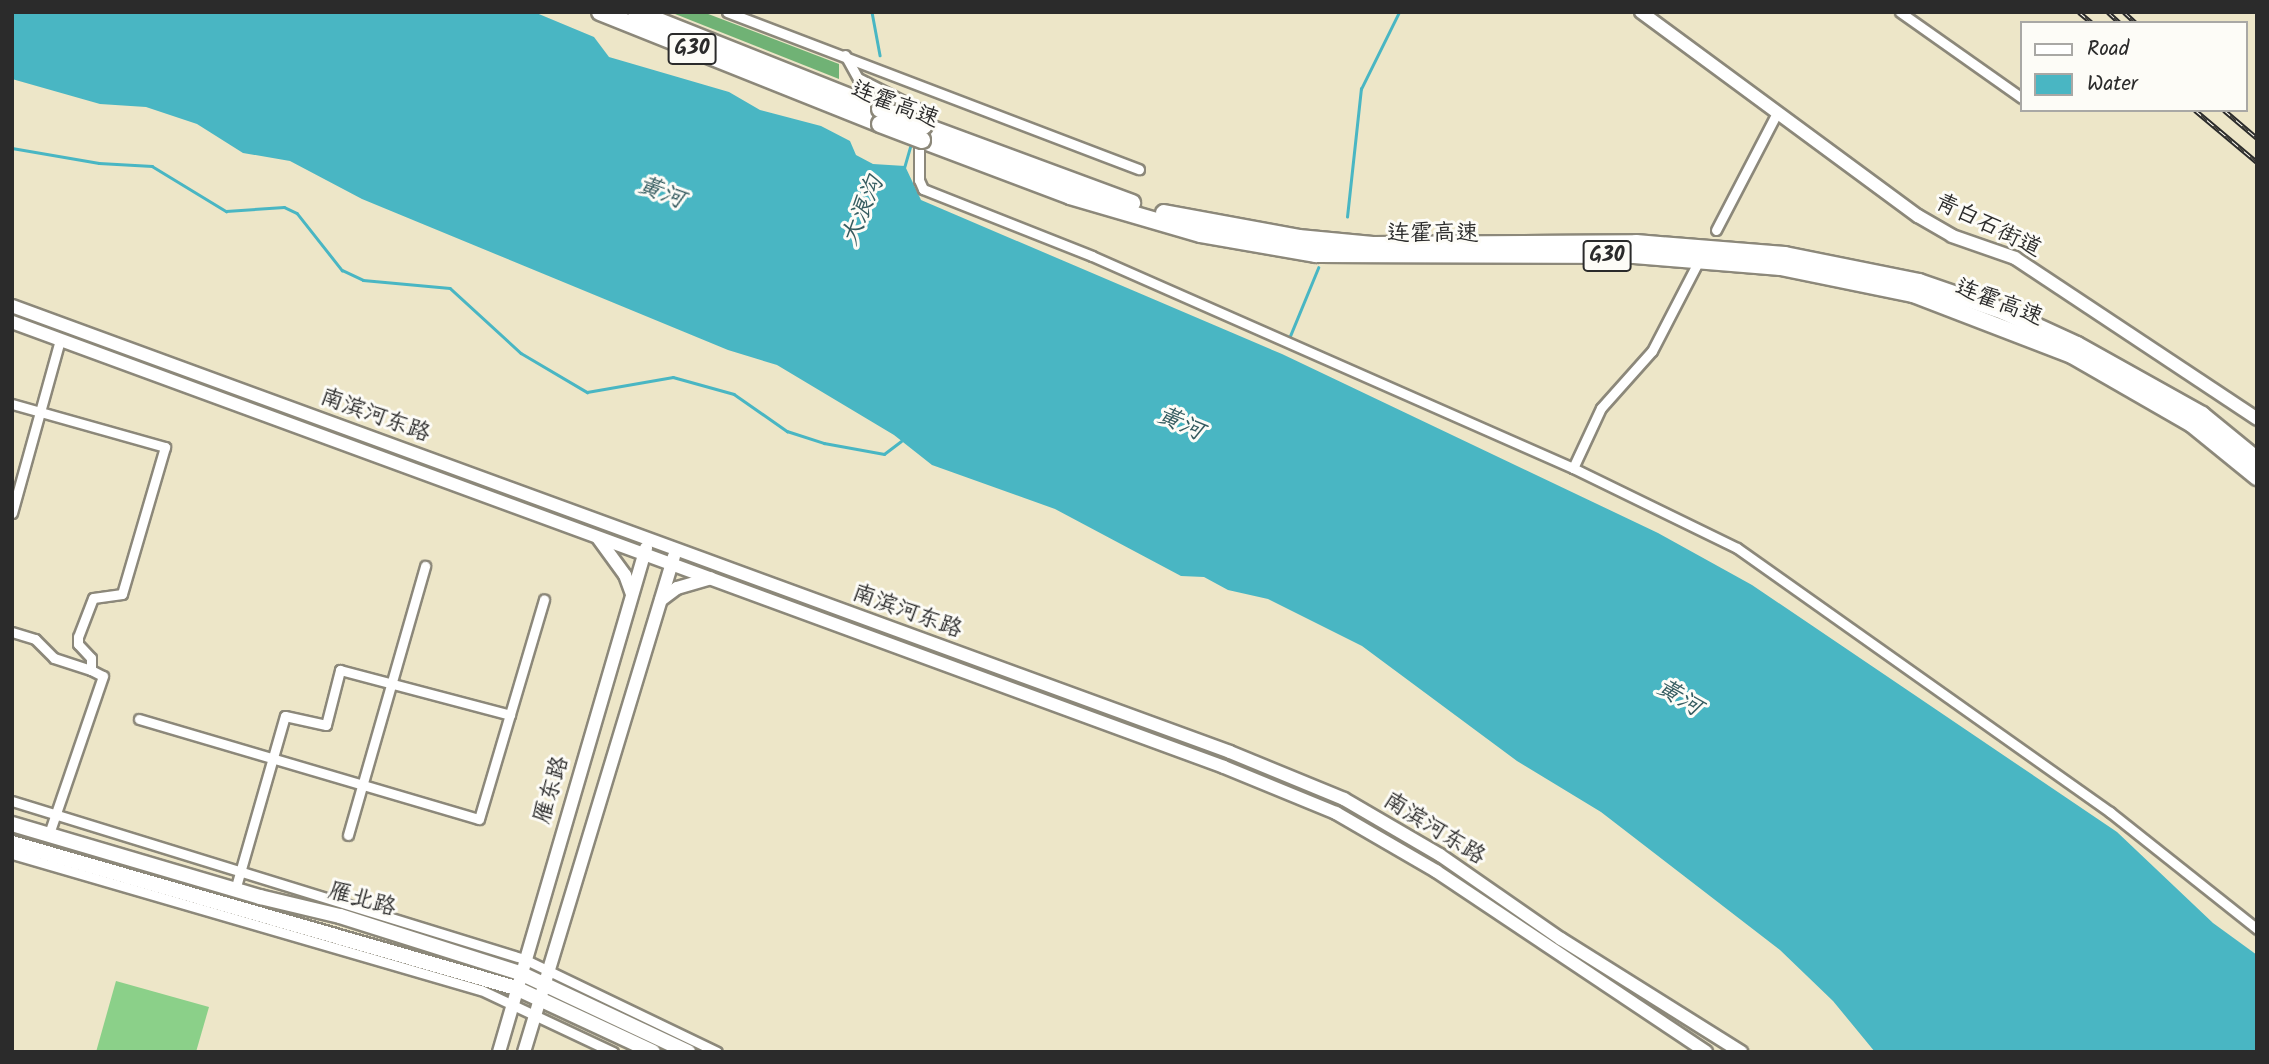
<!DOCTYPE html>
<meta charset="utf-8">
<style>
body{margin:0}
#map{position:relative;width:2269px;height:1064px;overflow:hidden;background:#ede6c8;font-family:Kalam,"LXGW WenKai TC",sans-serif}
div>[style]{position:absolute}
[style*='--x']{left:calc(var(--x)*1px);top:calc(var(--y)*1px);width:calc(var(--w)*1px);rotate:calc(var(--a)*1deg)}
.green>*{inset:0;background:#8bd089}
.forest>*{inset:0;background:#70b275}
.water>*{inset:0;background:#49b6c3}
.stream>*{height:2.5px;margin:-1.25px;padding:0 1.25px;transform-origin:1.25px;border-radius:1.25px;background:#49b6c3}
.roads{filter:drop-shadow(2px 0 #8c887a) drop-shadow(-2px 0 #8c887a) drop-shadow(0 2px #8c887a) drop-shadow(0 -2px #8c887a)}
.street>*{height:9px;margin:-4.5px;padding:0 4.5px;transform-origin:4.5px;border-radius:4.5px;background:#fff}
.secondary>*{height:12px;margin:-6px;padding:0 6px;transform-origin:6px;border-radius:6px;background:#fff}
.primary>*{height:14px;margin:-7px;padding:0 7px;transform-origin:7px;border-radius:7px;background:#fff}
.highway>*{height:16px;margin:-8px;padding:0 8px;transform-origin:8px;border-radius:8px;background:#fff}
.rail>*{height:5px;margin-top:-2.5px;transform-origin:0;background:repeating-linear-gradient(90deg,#fdfcf7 0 8px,#2b2b2b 0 16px);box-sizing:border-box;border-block:2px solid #2b2b2b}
.bridges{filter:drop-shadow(2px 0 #8c887a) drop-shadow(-2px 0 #8c887a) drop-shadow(0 2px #8c887a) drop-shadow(0 -2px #8c887a)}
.highway-bridge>*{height:16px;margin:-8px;padding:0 8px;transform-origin:8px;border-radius:8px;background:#fff}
span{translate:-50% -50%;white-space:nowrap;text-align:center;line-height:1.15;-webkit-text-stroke:6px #fdfcf7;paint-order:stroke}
.shield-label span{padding:2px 5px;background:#fdfcf7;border:2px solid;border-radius:5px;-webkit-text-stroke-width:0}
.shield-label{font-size:21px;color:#2b2b2b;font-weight:700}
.street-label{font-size:23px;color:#2b2b2b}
.water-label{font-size:24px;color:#365c60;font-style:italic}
.frame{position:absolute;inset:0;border:14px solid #2b2b2b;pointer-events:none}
.legend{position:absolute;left:2020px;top:21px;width:228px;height:91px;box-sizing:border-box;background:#fdfcf7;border:2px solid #a9a8a5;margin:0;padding:9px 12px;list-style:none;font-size:21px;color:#2b2b2b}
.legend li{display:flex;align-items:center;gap:14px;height:35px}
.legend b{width:35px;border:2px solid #a9a8a5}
</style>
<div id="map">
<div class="green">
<i style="clip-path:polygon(116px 981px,209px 1007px,196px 1052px,96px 1052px)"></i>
</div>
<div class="forest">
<i style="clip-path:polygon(670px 12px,703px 12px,839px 64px,839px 79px)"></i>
</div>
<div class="water">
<i style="clip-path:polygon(12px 12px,534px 12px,594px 37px,609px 57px,729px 92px,760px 110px,821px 126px,850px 141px,856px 155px,873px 164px,905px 166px,921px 200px,1282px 354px,1658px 533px,1752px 585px,2117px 832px,2213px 923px,2257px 955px,2257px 1052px,1875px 1052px,1833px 1001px,1780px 950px,1601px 812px,1517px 761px,1362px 646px,1268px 599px,1228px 590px,1204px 577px,1181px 576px,1055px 509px,932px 465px,894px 435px,777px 365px,728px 350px,362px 199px,290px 161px,243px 153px,197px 124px,146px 107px,100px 104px,12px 79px)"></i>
</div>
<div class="stream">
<i style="--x:872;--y:12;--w:44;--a:79.5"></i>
<i style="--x:12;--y:148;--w:88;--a:9.8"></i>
<i style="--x:99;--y:163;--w:53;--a:3.2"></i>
<i style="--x:152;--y:166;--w:87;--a:31.3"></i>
<i style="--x:226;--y:211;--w:58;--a:-3.9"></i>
<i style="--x:284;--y:207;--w:14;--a:25"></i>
<i style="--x:297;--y:213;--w:73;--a:51.7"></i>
<i style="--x:342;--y:270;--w:23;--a:25"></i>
<i style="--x:363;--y:280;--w:87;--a:5.3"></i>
<i style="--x:450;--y:288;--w:96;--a:42.5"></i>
<i style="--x:521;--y:353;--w:77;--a:30.6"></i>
<i style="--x:587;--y:392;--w:87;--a:-9.9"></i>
<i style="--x:673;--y:377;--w:63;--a:15.6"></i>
<i style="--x:734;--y:394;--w:65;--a:34.9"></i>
<i style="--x:787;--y:431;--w:39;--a:18"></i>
<i style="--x:824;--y:443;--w:61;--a:10.4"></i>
<i style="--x:884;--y:454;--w:21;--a:-37"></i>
<i style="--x:904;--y:168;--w:25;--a:-74"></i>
<i style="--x:1347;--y:217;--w:129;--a:-83.8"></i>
<i style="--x:1361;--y:89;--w:86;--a:-63.7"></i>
<i style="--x:1290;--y:336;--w:74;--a:-67.6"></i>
</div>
<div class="roads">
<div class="street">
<i style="--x:727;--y:12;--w:441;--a:20.9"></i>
<i style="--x:1900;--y:12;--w:149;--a:35.2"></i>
<i style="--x:845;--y:55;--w:26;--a:61"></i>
<i style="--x:858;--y:78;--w:68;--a:26.9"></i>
<i style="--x:919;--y:109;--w:71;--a:90"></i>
<i style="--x:919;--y:180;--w:10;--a:66"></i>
<i style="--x:923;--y:189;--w:182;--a:21.6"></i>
<i style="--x:1092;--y:256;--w:526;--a:23.79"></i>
<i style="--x:1573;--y:468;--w:182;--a:26"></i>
<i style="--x:1737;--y:548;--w:457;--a:35.3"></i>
<i style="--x:2110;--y:812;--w:188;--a:38.5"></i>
<i style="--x:1716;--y:230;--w:132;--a:-62.5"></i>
<i style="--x:12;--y:404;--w:159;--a:15.7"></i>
<i style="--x:165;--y:447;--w:153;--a:106.3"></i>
<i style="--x:122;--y:594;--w:29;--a:172"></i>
<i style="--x:93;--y:598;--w:42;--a:111"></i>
<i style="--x:78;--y:637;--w:7;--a:90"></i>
<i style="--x:78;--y:644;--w:19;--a:47"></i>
<i style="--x:91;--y:658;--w:12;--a:90"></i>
<i style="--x:91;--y:670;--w:13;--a:27"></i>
<i style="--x:103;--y:676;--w:167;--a:108.9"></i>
<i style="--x:1573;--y:468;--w:66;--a:-65"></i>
<i style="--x:1601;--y:408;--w:76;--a:-48.2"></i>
<i style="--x:1652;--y:351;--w:96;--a:-62.6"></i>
<i style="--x:12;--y:513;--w:180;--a:-74.5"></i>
<i style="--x:12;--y:632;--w:24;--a:17"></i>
<i style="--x:35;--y:639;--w:27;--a:45"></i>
<i style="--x:54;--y:658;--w:39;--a:18"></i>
<i style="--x:139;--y:719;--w:354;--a:16.4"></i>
<i style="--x:479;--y:819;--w:229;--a:-73.5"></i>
<i style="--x:12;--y:801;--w:536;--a:17.15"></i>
<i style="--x:524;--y:959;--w:214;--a:25.7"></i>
<i style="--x:348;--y:835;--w:280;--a:-74"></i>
<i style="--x:12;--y:854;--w:488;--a:16.2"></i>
<i style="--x:481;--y:990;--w:146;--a:25.2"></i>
<i style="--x:235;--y:890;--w:181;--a:-74"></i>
<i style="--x:285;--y:716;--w:42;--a:12.4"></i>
<i style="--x:326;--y:725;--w:57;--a:-75.7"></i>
<i style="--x:340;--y:670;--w:176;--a:14.8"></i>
</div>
<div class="secondary">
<i style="--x:1641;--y:12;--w:344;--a:36.4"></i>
<i style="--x:1918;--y:216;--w:39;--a:30"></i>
<i style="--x:1952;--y:236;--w:67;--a:19.2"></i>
<i style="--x:2015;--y:258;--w:291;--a:33.6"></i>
<i style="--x:12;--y:306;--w:1297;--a:20.11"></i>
<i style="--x:1230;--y:752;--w:123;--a:22.4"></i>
<i style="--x:1344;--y:799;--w:111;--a:30.3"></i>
<i style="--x:1440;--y:855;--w:147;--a:34.8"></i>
<i style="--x:1561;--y:939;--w:213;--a:32.1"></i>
<i style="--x:12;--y:322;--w:1291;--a:20.16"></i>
<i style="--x:1224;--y:767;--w:121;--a:22.3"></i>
<i style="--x:1336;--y:813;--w:116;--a:30.1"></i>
<i style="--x:1436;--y:871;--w:325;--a:33.8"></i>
<i style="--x:598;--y:538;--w:46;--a:53.9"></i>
<i style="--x:625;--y:575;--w:20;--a:70"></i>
<i style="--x:661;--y:600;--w:20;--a:-37"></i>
<i style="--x:677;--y:588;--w:35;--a:-16"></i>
<i style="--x:499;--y:1052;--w:525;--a:-73.74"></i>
<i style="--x:524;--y:1052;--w:518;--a:-73.17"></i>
</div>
<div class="primary">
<i style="--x:12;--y:824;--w:259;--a:16.4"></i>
<i style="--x:260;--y:897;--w:82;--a:13.4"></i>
<i style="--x:340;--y:916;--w:189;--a:17.6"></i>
<i style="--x:520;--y:973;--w:186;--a:25.2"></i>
<i style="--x:12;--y:843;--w:524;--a:16.05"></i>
<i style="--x:516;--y:988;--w:151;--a:25"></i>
</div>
<div class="highway">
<i style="--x:600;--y:12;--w:302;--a:21.8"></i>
<i style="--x:636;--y:12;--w:263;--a:21.7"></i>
<i style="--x:924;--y:126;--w:222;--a:20.3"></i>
<i style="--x:922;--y:140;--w:158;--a:20.7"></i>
<i style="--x:1070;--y:196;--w:136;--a:16.2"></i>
<i style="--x:1201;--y:234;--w:117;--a:9.9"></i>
<i style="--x:1316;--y:254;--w:318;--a:0.2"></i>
<i style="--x:1634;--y:255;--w:147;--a:4.7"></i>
<i style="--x:1781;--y:267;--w:135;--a:11.6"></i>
<i style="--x:1913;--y:294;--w:170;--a:21"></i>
<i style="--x:2072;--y:355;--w:138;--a:29.9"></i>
<i style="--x:2192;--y:424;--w:84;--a:39.2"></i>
<i style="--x:1164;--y:213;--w:137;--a:10.5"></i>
<i style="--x:1299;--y:238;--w:74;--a:5.4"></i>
<i style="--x:1373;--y:245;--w:263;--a:-0.4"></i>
<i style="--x:1636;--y:243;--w:149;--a:4.6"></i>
<i style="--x:1785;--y:255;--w:137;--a:11.4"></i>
<i style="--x:1919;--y:282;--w:89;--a:19"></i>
<i style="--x:2003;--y:311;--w:81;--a:24.7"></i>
<i style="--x:2077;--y:345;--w:143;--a:29.2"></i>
<i style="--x:2202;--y:415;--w:71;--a:39.3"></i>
</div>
</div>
<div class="rail">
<i style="--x:2079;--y:12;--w:17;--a:40"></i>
<i style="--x:2108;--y:12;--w:16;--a:43"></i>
<i style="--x:2124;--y:12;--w:16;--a:43"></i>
<i style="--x:2195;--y:110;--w:81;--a:40"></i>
<i style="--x:2224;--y:110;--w:43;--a:40.3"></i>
</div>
<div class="bridges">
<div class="highway-bridge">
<i style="--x:880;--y:109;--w:47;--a:21.1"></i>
<i style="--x:880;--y:124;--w:45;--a:20.9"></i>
</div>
</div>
<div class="shield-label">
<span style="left:692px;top:49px">G30</span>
<span style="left:1607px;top:256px">G30</span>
</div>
<div class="street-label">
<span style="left:895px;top:105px;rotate:21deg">连霍高速</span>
<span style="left:1988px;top:226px;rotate:26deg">青白石街道</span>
<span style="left:1433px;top:234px">连霍高速</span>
<span style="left:1999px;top:303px;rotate:21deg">连霍高速</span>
<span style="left:375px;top:416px;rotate:20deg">南滨河东路</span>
<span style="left:907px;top:612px;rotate:20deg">南滨河东路</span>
<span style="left:552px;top:790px;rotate:-73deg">雁东路</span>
<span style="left:1434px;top:829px;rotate:32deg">南滨河东路</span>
<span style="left:362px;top:900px;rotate:16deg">雁北路</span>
</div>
<div class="water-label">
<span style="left:661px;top:193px;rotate:22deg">黄河</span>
<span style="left:863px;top:211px;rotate:-67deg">大浪沟</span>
<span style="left:1180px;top:424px;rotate:25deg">黄河</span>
<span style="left:1679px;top:698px;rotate:32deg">黄河</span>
</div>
<div class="frame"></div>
<ul class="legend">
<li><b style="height:9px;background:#fff"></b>Road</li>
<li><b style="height:19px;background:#49b6c3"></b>Water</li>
</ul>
</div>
